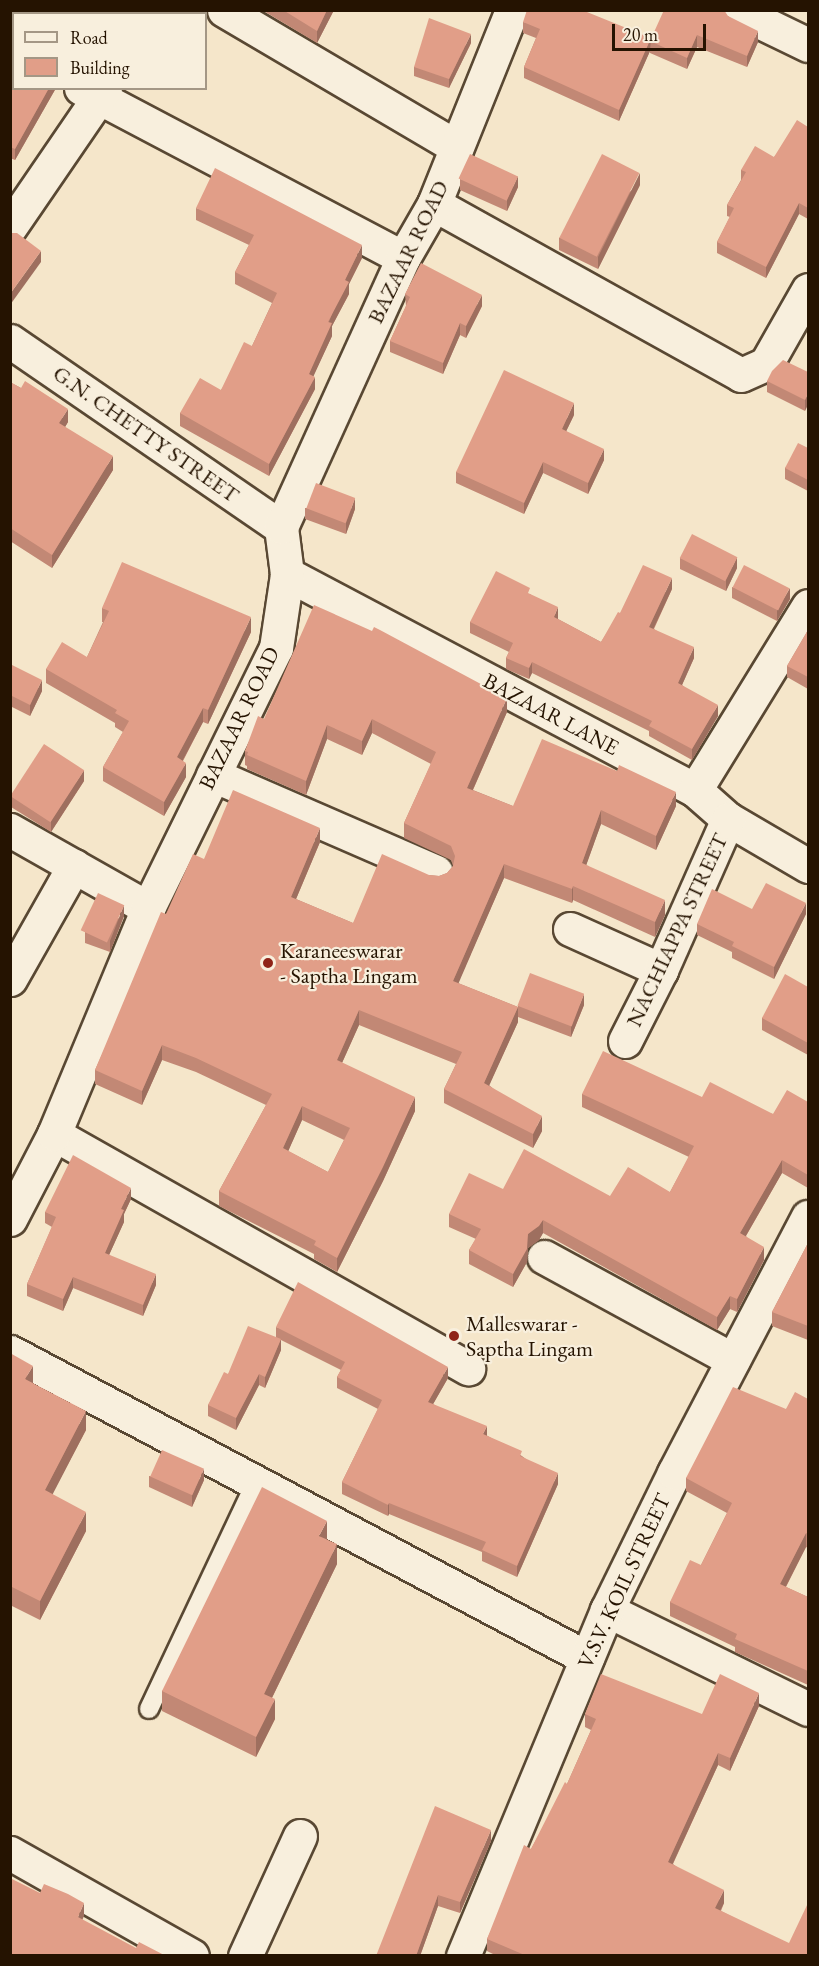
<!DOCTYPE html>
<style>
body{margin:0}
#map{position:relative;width:819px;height:1966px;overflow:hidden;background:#f5e6ca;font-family:"EB Garamond",serif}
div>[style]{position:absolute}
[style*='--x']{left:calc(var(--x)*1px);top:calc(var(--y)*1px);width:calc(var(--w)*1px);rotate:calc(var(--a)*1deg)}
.roads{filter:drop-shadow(2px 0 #594833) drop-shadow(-2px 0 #594833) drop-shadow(0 2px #594833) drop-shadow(0 -2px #594833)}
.service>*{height:18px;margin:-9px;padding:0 9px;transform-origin:9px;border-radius:9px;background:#f8efdd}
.minor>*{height:33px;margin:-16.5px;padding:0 16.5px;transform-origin:16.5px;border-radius:16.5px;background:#f8efdd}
.tertiary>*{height:33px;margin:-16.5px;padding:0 16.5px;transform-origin:16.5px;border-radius:16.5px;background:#f8efdd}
.wall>*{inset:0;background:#c28875}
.shaded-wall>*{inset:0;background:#9e6f5f}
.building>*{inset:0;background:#e19e88;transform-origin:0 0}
.dots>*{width:16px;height:16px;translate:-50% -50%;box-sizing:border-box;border:3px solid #f8efdd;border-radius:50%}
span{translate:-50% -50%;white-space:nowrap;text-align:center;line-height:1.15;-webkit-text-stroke:4.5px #f8efdd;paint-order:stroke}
.street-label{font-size:22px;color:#251301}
.poi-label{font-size:22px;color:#251301}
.left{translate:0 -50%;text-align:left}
.frame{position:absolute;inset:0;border:12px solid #251301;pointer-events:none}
.legend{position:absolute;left:12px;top:12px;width:195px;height:78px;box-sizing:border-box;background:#f8efdd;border:2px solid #a49785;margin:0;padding:8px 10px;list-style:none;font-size:18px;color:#251301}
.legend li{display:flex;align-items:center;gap:12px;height:30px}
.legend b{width:30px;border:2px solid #a49785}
.scale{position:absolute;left:612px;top:24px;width:94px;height:27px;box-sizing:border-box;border:3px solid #251301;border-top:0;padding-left:8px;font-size:18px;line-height:21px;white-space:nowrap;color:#251301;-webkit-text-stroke:4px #f8efdd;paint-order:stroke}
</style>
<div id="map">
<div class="roads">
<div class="service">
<i style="--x:149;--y:1709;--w:251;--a:-64.8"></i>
</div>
<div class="minor">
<i style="--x:224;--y:10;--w:270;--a:30.5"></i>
<i style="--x:736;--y:10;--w:80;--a:25.9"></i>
<i style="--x:157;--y:14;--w:4;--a:-63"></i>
<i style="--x:10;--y:51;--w:4;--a:27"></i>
<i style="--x:81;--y:88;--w:364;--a:27.8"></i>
<i style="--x:434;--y:204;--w:351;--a:29.1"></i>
<i style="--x:741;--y:375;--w:27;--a:-24"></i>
<i style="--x:766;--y:364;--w:85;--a:-60.4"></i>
<i style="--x:10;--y:227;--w:168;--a:-55.6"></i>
<i style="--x:10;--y:341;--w:329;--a:34.5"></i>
<i style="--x:287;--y:574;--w:462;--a:27.9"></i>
<i style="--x:695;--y:790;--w:44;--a:41.3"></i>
<i style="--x:728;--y:819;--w:93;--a:30.4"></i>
<i style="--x:213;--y:775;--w:243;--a:23.5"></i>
<i style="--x:695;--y:790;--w:216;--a:-58.4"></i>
<i style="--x:10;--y:830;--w:159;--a:29.5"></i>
<i style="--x:570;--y:929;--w:100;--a:24.3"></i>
<i style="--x:10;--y:979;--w:130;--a:-60.5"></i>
<i style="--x:625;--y:1041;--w:80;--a:-63.1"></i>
<i style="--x:661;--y:970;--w:165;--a:-66.1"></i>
<i style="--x:54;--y:1134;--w:476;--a:29.5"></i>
<i style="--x:544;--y:1257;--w:215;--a:28.6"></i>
<i style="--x:10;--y:1352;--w:653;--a:27.94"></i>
<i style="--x:607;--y:1610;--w:224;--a:26.2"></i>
<i style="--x:10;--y:1853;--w:209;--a:29.5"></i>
<i style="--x:245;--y:1956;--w:132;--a:-65.4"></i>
<i style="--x:463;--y:1956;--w:375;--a:-67.4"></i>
<i style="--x:607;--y:1610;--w:153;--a:-63.9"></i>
<i style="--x:674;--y:1473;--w:289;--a:-62.4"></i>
</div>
<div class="tertiary">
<i style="--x:10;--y:1219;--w:96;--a:-62.6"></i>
<i style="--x:54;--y:1134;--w:245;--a:-67.4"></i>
<i style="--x:148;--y:908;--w:290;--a:-63.8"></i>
<i style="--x:276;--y:648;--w:75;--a:-81.5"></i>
<i style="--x:287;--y:574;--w:47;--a:-97.3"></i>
<i style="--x:281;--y:527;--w:295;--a:-65.6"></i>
<i style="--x:403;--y:258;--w:62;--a:-60.1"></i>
<i style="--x:434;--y:204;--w:209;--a:-68.1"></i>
</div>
</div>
<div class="wall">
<i style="clip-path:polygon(262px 10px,334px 10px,317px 43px)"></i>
<i style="clip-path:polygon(728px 16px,758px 42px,747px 67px,697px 47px,687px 69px,650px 53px,650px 51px,619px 121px,524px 78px,524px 67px,536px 38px,523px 33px,523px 22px,651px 38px)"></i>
<i style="clip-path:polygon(471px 43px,449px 88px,414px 76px,414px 67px)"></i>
<i style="clip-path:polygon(10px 78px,14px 88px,56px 88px,15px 160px,10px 158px)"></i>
<i style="clip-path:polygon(808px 127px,808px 219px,799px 214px,766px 278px,717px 253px,717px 242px,730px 217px,727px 216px,727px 205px,741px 180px,741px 170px,774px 157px)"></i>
<i style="clip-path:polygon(460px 179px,518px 187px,507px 211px,460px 190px)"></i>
<i style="clip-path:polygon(640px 185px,598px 269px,559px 250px,559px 238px)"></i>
<i style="clip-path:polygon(196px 208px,362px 258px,349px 284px,349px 294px,332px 326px,332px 336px,313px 376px,315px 389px,269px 476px,180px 426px,180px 413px,221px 390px,252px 346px,272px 303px,235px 284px,235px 272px,249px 245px,196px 220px)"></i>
<i style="clip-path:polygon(405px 294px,482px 306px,466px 338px,460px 335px,443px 374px,390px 352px,390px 341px,406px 306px)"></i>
<i style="clip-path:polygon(808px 372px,805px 411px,767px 392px,767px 381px)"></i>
<i style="clip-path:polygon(10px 382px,21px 388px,68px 422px,65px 427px,113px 470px,52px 568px,10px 541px)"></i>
<i style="clip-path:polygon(574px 415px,566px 431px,604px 460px,588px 494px,543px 473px,524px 514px,456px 483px,456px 472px)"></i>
<i style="clip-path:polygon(808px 448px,808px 491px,785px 479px,785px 468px)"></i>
<i style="clip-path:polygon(305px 508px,355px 509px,346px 534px,305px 519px)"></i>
<i style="clip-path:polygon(680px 558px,737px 568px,726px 591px,680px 569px)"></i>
<i style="clip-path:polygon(732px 587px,790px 599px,777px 621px,732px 598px)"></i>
<i style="clip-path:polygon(672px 589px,654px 629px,694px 658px,682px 685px,718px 716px,692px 760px,649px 736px,649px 731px,532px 673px,529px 679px,506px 669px,506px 658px,509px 652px,470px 633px,470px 622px,530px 594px,558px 618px,558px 619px,601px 642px,620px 613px)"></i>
<i style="clip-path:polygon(102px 608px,251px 632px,208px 724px,203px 722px,183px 761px,186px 777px,164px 816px,103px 781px,103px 767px,123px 732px,115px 727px,115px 723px,46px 683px,46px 669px,87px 657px,103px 622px,102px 622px)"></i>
<i style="clip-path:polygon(808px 630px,808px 689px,787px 677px,787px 666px)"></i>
<i style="clip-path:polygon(10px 664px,42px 691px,30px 716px,10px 706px)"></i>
<i style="clip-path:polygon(evenodd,507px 712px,473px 790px,513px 806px,676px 806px,656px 850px,601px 824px,586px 865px,665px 915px,655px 937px,573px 900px,572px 903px,504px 878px,458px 983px,518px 1007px,518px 1006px,584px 1005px,571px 1037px,518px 1017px,518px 1022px,489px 1085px,542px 1131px,533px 1148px,444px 1103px,444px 1089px,456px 1064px,359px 1025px,342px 1063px,415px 1111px,383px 1181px,337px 1272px,314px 1259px,314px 1254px,219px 1206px,219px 1191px,266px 1105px,196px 1072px,162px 1060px,142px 1105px,95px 1084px,95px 1070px,166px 914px,204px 859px,320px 842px,296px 899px,353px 923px,429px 875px,439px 876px,447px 873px,453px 866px,451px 860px,404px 838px,404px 823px,431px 764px,372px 733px,362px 755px,327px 739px,306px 795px,247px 769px,247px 766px,245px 765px,245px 751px,264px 719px,507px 712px,302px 1120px,344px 1140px,328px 1172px,288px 1151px,302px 1120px)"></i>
<i style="clip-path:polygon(84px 781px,51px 832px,11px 807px,11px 796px)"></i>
<i style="clip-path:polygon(752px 909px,806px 914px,774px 979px,732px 958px,732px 952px,697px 935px,697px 924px)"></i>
<i style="clip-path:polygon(124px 916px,110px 952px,85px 943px,85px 932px)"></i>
<i style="clip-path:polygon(808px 987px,808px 1055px,762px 1030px,762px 1018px)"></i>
<i style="clip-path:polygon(582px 1094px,702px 1097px,773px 1114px,808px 1102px,808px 1188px,782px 1173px,746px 1236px,764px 1260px,737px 1312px,730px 1309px,717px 1330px,543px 1233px,539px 1240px,528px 1248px,527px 1262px,513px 1287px,469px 1264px,469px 1250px,476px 1239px,449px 1227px,449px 1214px,503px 1189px,610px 1196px,670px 1192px,689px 1157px,582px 1107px)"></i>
<i style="clip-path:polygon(131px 1199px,124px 1214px,124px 1222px,109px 1255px,156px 1285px,143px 1316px,73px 1288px,63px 1311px,27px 1296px,27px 1284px,52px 1227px,45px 1223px,45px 1212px)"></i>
<i style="clip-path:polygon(808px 1243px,808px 1340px,772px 1326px,772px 1312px)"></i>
<i style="clip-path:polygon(276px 1327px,448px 1378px,433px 1404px,522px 1456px,558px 1484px,517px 1577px,482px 1561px,482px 1552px,389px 1514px,388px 1516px,342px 1494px,342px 1482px,378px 1409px,337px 1388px,337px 1377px,341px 1370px,281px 1340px,281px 1350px,265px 1388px,259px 1385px,236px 1430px,208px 1416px,208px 1405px,228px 1374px,276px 1337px)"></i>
<i style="clip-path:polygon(10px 1353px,33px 1383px,86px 1430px,52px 1494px,86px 1531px,40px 1620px,10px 1605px)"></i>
<i style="clip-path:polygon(808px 1399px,808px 1548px,806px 1547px,786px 1587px,808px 1597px,808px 1685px,735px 1652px,735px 1647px,670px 1616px,670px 1602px,701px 1565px,727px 1513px,686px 1491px,686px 1478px,786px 1409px)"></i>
<i style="clip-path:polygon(149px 1476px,204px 1480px,192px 1507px,149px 1487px)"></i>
<i style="clip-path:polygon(327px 1539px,337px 1564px,272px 1698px,275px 1719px,256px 1757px,162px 1711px,162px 1691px)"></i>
<i style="clip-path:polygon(759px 1706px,730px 1771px,718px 1765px,673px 1864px,724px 1903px,721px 1911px,808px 1956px,497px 1956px,487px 1951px,487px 1939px,531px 1849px,567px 1784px,591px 1730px,585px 1727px,585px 1714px,702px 1714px)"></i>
<i style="clip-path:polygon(491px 1841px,460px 1913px,438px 1906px,420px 1956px,376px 1956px)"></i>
</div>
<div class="shaded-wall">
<i style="clip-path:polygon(327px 10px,334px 10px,317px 43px,317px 31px)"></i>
<i style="clip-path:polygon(758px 31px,758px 42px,747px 67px,747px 56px)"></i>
<i style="clip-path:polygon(471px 34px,471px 43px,449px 88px,449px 79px)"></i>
<i style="clip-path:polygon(697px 35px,697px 47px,687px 69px,687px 58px)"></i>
<i style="clip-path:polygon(651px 38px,650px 51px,619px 121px,619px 110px)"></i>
<i style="clip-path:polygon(49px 88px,56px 88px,15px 160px,15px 149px)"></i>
<i style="clip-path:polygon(640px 173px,640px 185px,598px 269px,598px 257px)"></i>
<i style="clip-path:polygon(518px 176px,518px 187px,507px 211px,507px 200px)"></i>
<i style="clip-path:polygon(799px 203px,799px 214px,766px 278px,766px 267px)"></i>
<i style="clip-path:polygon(362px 245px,362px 258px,349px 284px,349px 294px,332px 326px,332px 336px,309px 386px,309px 374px,345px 280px)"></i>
<i style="clip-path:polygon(41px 251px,41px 262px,10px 305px,10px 294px)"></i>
<i style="clip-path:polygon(482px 295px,482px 306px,466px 338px,466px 326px)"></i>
<i style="clip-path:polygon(460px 323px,460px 335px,443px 374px,443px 363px)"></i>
<i style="clip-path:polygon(315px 377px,315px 389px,269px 476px,269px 464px)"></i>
<i style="clip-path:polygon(808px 393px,808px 405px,805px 411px,805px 400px)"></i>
<i style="clip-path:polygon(574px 403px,574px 415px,562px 440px,562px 429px)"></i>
<i style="clip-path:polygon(68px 409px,68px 422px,59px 437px,59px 423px)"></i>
<i style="clip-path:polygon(604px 449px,604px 460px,588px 494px,588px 483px)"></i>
<i style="clip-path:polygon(113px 456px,113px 470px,52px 568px,52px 555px)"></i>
<i style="clip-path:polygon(543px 462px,543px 473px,524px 514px,524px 503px)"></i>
<i style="clip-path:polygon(355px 498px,355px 509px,346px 534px,346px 523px)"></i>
<i style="clip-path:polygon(737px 557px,737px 568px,726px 591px,726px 580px)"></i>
<i style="clip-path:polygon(672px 578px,672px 589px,649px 638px,649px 627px)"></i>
<i style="clip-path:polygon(790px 588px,790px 599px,777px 621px,777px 610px)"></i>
<i style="clip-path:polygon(558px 607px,558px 618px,554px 628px,554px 617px)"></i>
<i style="clip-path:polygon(251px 617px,251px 632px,208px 724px,208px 710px)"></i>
<i style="clip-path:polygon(694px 647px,694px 658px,678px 694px,678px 683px)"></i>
<i style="clip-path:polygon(532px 662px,532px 673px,529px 679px,529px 668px)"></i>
<i style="clip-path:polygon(42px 680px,42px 691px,30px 716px,30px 705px)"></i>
<i style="clip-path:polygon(507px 698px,507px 712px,467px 803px,467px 788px)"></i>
<i style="clip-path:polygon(718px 705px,718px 716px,692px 760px,692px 749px)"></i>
<i style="clip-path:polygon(203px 708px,203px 722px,177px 771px,177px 757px)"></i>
<i style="clip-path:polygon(372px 719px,372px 733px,362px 755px,362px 741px)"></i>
<i style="clip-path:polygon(327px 725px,327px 739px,306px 795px,306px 781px)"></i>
<i style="clip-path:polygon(186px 763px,186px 777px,164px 816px,164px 802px)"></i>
<i style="clip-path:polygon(84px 770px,84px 781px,51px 832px,51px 821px)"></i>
<i style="clip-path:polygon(676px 792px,676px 806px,656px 850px,656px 836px)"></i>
<i style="clip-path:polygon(601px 810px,601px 824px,582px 877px,582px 863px)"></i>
<i style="clip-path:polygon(320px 828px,320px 842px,291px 911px,291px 897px)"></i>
<i style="clip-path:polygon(504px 864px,504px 878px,453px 996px,453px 981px)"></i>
<i style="clip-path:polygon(573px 886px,573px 900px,572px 903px,572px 889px)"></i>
<i style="clip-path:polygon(665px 900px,665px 915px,655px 937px,655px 922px)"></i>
<i style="clip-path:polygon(806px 903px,806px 914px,774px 979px,774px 967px)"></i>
<i style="clip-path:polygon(124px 905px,124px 916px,110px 952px,110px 941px)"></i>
<i style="clip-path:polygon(584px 994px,584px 1005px,571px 1037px,571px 1026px)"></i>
<i style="clip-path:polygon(518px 1007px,518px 1022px,484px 1097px,484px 1083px)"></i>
<i style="clip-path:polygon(359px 1010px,359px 1025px,337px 1074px,337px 1060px)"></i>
<i style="clip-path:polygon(162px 1045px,162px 1060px,142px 1105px,142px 1091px)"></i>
<i style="clip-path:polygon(415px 1097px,415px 1111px,383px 1181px,337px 1272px,337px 1258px)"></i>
<i style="clip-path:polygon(302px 1106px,302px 1120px,283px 1163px,283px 1148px)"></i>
<i style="clip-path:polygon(542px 1116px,542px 1131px,533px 1148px,533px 1134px)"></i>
<i style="clip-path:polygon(782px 1160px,782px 1173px,740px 1246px,740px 1233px)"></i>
<i style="clip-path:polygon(131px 1188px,131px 1199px,124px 1214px,124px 1222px,105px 1264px,105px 1253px,121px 1209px)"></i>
<i style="clip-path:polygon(543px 1220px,543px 1233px,539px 1240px,528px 1248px,527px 1262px,513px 1287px,513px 1274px,528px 1234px)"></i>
<i style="clip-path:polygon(764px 1247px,764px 1260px,737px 1312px,737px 1299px)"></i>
<i style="clip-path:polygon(156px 1274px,156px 1285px,143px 1316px,143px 1305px)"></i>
<i style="clip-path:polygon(73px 1277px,73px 1288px,63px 1311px,63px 1299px)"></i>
<i style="clip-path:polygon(730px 1296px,730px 1309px,717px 1330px,717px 1317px)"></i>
<i style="clip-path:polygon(281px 1339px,281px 1350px,265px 1388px,265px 1377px)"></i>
<i style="clip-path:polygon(33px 1366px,33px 1385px,25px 1379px)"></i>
<i style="clip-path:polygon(448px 1367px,448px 1378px,428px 1413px,428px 1402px)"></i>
<i style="clip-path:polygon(259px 1374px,259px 1385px,236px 1430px,236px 1418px)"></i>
<i style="clip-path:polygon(86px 1411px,86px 1430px,45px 1509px,45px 1490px)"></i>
<i style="clip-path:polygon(487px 1426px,487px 1437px,483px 1434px)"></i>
<i style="clip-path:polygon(204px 1469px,204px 1480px,192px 1507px,192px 1495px)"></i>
<i style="clip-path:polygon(558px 1473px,558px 1484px,517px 1577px,517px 1566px)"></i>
<i style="clip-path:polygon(389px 1503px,389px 1514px,388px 1516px,388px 1505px)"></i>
<i style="clip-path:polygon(86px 1512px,86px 1531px,40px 1620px,40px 1601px)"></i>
<i style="clip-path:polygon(327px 1521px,327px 1541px,319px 1536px)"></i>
<i style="clip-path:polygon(806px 1533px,806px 1547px,780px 1598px,780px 1584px)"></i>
<i style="clip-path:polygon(337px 1544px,337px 1564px,264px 1714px,264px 1694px)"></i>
<i style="clip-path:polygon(759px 1693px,759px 1706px,730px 1771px,730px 1758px)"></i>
<i style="clip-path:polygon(275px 1699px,275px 1719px,256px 1757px,256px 1737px)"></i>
<i style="clip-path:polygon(718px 1753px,718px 1765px,668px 1874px,668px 1862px)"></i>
<i style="clip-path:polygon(491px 1830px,491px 1841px,460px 1913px,460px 1902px)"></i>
<i style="clip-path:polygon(724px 1890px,724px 1903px,715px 1921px,715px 1908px)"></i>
<i style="clip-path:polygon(438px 1895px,438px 1906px,420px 1956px,416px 1956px)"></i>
<i style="clip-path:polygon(84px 1903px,84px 1916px,78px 1930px,78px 1917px)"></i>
</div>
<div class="building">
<i style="clip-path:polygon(283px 10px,327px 10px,317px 31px)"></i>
<i style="clip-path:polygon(527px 10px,582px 10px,651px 38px,619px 110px,524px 67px,540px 29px,523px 22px)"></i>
<i style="clip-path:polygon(664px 10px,724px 10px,728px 16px,758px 31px,747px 56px,697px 35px,687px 58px,650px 41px)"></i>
<i style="clip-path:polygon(429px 18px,471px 34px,449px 79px,414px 67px)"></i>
<i style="clip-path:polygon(14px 72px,14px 88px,49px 88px,15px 149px,10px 147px,10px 78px)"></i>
<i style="clip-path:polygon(797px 120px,808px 127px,808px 208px,799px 203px,766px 267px,717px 242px,734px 208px,727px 205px,746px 172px,741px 170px,755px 146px,774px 157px)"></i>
<i style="left:470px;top:154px;width:53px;height:27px;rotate:25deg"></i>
<i style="left:602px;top:154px;width:42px;height:94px;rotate:27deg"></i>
<i style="clip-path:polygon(215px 168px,362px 245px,345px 280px,349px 282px,328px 322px,332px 323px,309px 374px,315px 377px,269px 464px,180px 413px,200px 378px,221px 390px,244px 342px,252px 346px,277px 293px,235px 272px,254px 235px,196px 208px)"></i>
<i style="clip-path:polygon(10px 233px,17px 233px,41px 251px,10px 294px)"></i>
<i style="clip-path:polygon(421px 263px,482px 295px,466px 326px,460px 323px,443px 363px,390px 341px,410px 297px,405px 294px)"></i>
<i style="clip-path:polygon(783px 360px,808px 372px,808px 393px,805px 400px,767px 381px,772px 371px)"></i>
<i style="clip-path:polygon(504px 370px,574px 403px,562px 429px,604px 449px,588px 483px,543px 462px,524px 503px,456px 472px)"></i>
<i style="clip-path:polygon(25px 381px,68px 409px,59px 423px,113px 456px,52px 555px,10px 528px,10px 382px,21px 388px)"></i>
<i style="clip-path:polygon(798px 443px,808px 448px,808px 480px,785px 468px)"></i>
<i style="left:316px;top:483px;width:42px;height:27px;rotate:21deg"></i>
<i style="left:692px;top:534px;width:51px;height:27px;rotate:27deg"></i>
<i style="clip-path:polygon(122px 562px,251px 617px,208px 710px,203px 708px,177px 757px,186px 763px,164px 802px,103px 767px,129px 721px,115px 713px,117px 710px,46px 669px,62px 642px,87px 657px,109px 611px,102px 608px)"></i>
<i style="clip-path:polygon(643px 565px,672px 578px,649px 627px,694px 647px,678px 683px,718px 705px,692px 749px,649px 726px,652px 721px,532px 662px,529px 668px,506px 658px,513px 643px,470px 622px,496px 571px,530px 588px,528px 593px,558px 607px,554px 617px,601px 642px,618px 612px,620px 613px)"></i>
<i style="left:744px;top:565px;width:51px;height:25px;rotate:27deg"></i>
<i style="clip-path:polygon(evenodd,314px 605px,372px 631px,374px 627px,380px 630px,507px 698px,467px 788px,513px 806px,542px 739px,617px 771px,619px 765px,676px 792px,656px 836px,601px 810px,582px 863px,665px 900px,655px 922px,573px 886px,572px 889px,504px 864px,453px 981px,518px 1007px,484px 1083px,542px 1116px,533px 1134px,444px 1089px,462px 1052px,359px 1010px,337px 1060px,415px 1097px,383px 1167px,337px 1258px,314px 1245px,316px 1241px,219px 1191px,272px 1094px,196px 1058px,162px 1045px,142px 1091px,95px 1070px,161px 912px,166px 914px,193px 854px,204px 859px,233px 790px,320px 828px,291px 897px,353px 923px,382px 854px,429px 875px,439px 876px,447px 873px,453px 866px,455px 856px,451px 846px,404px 823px,436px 752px,372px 719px,362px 741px,327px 725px,306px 781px,247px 755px,248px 752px,245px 751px,258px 716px,264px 719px,314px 605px,302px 1106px,350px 1128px,328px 1172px,283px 1148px,302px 1106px)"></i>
<i style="clip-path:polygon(808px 630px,808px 677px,787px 666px)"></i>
<i style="clip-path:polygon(10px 664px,42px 680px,30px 705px,10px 695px)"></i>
<i style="left:44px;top:744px;width:48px;height:62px;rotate:33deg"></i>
<i style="clip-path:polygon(766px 883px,806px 903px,774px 967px,732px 946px,734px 942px,697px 924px,712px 889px,752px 909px)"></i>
<i style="left:98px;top:893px;width:29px;height:41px;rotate:25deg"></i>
<i style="left:530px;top:973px;width:58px;height:35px;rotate:21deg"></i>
<i style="clip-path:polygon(785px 974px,808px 987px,808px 1043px,762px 1018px)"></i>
<i style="clip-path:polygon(603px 1051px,702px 1097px,710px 1082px,773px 1114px,787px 1090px,808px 1102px,808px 1175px,782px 1160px,740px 1233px,764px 1247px,737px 1299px,730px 1296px,717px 1317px,543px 1220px,539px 1226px,528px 1234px,527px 1249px,513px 1274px,469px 1250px,481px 1229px,449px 1214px,469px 1173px,503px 1189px,524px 1149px,610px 1196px,628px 1167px,670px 1192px,694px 1146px,582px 1094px)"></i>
<i style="clip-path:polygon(73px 1155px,131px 1188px,121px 1209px,124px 1210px,105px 1253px,156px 1274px,143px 1305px,73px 1277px,63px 1299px,27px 1284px,56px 1217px,45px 1212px)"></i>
<i style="clip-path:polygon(808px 1243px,808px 1326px,772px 1312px)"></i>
<i style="clip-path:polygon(298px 1282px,448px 1367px,428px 1402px,487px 1426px,483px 1434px,522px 1451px,520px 1456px,558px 1473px,517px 1566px,482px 1550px,486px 1542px,389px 1503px,388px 1505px,342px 1482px,382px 1400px,337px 1377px,345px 1362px,276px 1327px)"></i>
<i style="clip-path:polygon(248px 1326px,281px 1339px,265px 1377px,259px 1374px,236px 1418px,208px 1405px,224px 1372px,228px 1374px)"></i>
<i style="clip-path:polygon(10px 1353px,33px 1366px,25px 1379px,86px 1411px,45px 1490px,86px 1512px,40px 1601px,10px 1586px)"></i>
<i style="clip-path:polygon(733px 1387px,786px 1409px,795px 1392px,808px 1399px,808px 1534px,806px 1533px,780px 1584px,808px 1597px,808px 1671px,735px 1639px,737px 1634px,670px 1602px,690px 1560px,701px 1565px,732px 1503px,686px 1478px)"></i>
<i style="left:162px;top:1450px;width:46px;height:29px;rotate:24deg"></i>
<i style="clip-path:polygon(262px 1487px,327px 1521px,319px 1536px,337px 1544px,264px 1694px,275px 1699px,256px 1737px,162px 1691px)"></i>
<i style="clip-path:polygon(601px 1674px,702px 1714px,720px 1674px,759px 1693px,730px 1758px,718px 1753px,668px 1862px,724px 1890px,715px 1908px,789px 1943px,808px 1903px,808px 1956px,527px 1956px,487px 1939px,524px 1845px,531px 1849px,565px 1782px,567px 1784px,596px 1719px,585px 1714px)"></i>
<i style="clip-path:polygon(435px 1806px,491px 1830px,460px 1902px,438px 1895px,416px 1956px,376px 1956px)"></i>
<i style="clip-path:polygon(10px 1878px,40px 1893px,44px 1884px,68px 1894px,84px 1903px,78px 1917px,136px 1948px,139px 1942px,166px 1956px,10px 1956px)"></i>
</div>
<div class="dots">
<i style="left:268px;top:963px;background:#8f2418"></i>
<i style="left:454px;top:1336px;background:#8f2418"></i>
</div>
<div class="street-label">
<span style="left:408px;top:252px;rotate:-64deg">BAZAAR ROAD</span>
<span style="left:146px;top:434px;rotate:35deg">G.N. CHETTY STREET</span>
<span style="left:551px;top:714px;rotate:28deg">BAZAAR LANE</span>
<span style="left:239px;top:718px;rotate:-64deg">BAZAAR ROAD</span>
<span style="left:677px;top:930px;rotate:-65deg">NACHIAPPA STREET</span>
<span style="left:624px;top:1581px;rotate:-65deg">V.S.V. KOIL STREET</span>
</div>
<div class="poi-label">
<span class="left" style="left:280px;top:963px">Karaneeswarar<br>- Saptha Lingam</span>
<span class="left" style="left:466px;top:1336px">Malleswarar -<br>Saptha Lingam</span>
</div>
<div class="frame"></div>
<ul class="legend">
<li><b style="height:8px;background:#f8efdd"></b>Road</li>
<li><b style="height:16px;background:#e19e88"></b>Building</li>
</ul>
<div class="scale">20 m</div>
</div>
